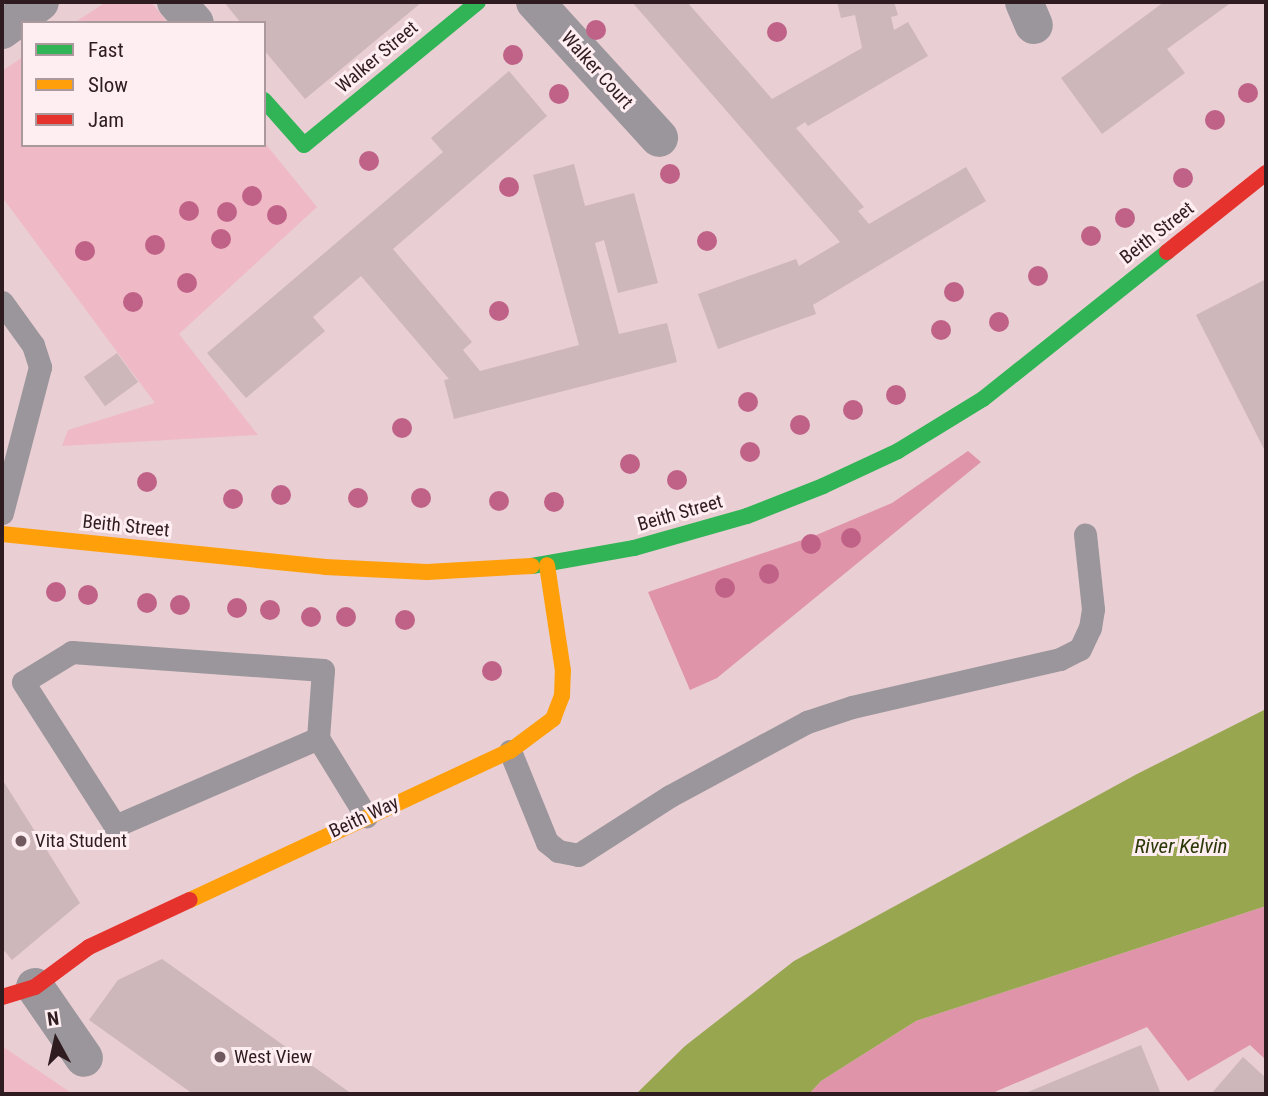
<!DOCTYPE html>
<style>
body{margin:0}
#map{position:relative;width:1268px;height:1096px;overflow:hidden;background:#e9ced3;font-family:"Roboto Condensed",sans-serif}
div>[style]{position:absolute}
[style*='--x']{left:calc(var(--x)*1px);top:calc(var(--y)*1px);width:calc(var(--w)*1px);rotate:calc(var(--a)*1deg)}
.green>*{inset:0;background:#efbac6}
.forest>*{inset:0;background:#e094a9}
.water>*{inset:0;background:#98a650}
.building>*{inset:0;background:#cdb7ba;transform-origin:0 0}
.lane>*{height:23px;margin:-11.5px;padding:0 11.5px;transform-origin:11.5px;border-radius:11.5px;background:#9a969b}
.street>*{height:38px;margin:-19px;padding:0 19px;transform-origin:19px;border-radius:19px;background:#9a969b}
.fast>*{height:16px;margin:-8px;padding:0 8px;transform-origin:8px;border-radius:8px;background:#30b455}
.slow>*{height:16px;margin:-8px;padding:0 8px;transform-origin:8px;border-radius:8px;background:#ff9f0a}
.jam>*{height:16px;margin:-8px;padding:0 8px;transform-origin:8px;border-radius:8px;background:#e5322d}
.trees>*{width:20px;height:20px;margin:-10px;border-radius:50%;background:#c06288}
.dots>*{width:19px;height:19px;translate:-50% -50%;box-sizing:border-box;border:4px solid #feedf1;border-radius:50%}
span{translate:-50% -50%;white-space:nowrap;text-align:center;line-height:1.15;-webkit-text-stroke:6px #feedf1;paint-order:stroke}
.street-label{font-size:19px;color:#2f1c21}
.poi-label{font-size:19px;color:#2f1c21}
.left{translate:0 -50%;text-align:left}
.water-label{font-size:21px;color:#2b3808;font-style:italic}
.frame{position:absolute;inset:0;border:4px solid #2f1c21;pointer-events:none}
.legend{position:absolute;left:21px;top:21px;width:245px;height:126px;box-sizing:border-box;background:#feedf1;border:2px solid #ab999e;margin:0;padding:9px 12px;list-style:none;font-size:21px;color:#2f1c21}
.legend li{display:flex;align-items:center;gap:14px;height:35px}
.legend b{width:35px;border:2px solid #ab999e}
.north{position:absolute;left:21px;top:1005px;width:70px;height:70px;-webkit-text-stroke:5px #feedf1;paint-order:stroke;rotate:352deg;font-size:19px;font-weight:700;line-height:28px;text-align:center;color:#2f1c21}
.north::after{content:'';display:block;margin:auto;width:24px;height:32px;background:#2f1c21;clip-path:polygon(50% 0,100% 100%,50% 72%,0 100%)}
</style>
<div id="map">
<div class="green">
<i style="clip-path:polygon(106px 2px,151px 2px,168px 23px,74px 23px)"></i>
<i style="clip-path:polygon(23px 57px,23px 145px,264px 145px,264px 142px,317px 207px,179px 334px,258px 435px,62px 446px,68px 430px,155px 403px,2px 197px,2px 71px)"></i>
<i style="clip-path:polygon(2px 1046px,73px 1094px,2px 1094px)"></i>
</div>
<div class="forest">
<i style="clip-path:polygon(968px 451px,981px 462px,717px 678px,690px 690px,648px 592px,814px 536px,892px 503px)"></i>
<i style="clip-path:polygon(1266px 906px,1266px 1060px,1250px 1045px,1188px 1081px,1147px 1027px,990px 1094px,809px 1094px,821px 1081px,916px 1021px)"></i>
</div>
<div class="water">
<i style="clip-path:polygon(1266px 709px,1266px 906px,916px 1021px,821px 1081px,809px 1094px,636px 1094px,685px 1046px,794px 961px,1137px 774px)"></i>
</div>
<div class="building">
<i style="clip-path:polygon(224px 2px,319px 4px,422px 2px,305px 99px,264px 50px,264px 23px,241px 23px)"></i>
<i style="clip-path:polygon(632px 2px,687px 2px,772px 99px,862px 48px,855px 15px,841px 18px,837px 2px,894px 2px,898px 15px,891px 17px,894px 30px,908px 22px,928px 56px,808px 126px,805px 122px,796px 128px,864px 207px,858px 211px,869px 224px,966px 167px,986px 201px,813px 305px,816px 314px,718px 349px,698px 294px,796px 259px,799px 266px,840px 242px)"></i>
<i style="clip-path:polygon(1164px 2px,1232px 2px,1167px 49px,1185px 73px,1102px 134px,1061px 78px)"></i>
<i style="clip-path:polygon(509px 71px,547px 116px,393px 249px,472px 342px,463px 350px,480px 371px,579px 345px,533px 175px,574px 164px,585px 206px,634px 193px,658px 283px,618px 293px,604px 240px,595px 243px,619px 334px,667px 323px,677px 362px,454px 419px,444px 380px,449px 379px,361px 276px,313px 317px,325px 331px,246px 398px,207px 353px,443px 152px,431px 138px)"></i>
<i style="clip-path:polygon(1266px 279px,1266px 453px,1196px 315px)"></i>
<i style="left:117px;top:353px;width:36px;height:41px;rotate:54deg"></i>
<i style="clip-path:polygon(2px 779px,80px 903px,12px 960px,2px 948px)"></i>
<i style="clip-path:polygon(162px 959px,352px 1094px,193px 1094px,89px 1020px,118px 980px)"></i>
<i style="clip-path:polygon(1141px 1045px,1161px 1094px,1023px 1094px)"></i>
<i style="clip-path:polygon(1243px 1057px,1266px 1078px,1266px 1094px,1211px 1094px)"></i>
</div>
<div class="lane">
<i style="--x:2;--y:302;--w:53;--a:54.2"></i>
<i style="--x:33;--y:345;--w:23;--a:72"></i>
<i style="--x:40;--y:367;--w:151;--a:104.6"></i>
<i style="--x:318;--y:738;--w:68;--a:-85.8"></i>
<i style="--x:323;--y:670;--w:252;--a:-175.9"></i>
<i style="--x:72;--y:652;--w:57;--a:148.5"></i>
<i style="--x:23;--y:682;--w:171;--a:57.4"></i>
<i style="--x:115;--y:826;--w:221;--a:-23.4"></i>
<i style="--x:318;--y:738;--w:92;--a:58.4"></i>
<i style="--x:510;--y:751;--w:98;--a:67.9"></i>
<i style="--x:547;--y:842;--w:14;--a:39"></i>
<i style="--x:558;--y:851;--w:20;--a:11"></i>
<i style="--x:578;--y:855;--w:109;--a:-32.7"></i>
<i style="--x:670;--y:796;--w:156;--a:-28.4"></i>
<i style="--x:807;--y:722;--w:47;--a:-18.4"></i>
<i style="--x:852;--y:707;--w:213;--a:-13"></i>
<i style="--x:1060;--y:659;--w:22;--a:-27"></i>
<i style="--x:1080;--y:649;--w:23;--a:-65"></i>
<i style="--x:1090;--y:628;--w:19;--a:-81"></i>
<i style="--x:1093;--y:609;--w:75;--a:-96.1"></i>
</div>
<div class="street">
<i style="--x:176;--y:2;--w:28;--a:48"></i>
<i style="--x:535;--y:2;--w:184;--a:47.6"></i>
<i style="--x:1024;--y:2;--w:25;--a:67"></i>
<i style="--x:2;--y:30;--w:47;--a:-36.4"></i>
<i style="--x:35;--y:987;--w:86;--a:55.4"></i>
</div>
<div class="fast">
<i style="--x:264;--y:100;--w:60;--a:48.4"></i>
<i style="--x:304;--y:145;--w:225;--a:-39.4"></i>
<i style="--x:532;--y:566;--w:104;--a:-10"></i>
<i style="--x:634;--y:548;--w:117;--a:-15.8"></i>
<i style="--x:747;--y:516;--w:82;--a:-21.5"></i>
<i style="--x:823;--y:486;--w:83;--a:-25"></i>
<i style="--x:898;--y:451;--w:100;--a:-31.5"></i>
<i style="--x:983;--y:399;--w:236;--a:-38.6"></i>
</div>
<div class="slow">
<i style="--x:2;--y:534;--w:325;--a:5.8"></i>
<i style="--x:325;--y:567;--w:102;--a:2.8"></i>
<i style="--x:427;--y:572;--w:105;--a:-3.3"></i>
<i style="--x:190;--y:900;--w:353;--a:-25"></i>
<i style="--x:510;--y:751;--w:54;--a:-36.7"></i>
<i style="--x:553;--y:719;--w:25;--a:-69"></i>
<i style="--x:562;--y:696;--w:25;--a:-88"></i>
<i style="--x:563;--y:671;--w:107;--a:-98.6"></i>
</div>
<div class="jam">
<i style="--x:1167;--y:252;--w:127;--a:-38.6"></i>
<i style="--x:2;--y:997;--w:34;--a:-17"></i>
<i style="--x:35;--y:987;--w:67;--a:-36.5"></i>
<i style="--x:89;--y:947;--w:111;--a:-25"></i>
</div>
<div class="trees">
<i style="left:596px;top:30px"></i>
<i style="left:777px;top:32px"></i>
<i style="left:513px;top:55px"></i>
<i style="left:1248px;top:93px"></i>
<i style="left:559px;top:94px"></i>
<i style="left:1215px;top:120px"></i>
<i style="left:369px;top:161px"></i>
<i style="left:670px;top:174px"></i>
<i style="left:1183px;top:178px"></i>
<i style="left:509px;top:187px"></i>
<i style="left:252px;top:196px"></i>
<i style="left:189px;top:211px"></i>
<i style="left:227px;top:212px"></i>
<i style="left:277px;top:215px"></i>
<i style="left:1125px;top:218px"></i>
<i style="left:1091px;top:236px"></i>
<i style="left:221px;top:239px"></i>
<i style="left:707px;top:241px"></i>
<i style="left:155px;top:245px"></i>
<i style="left:85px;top:251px"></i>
<i style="left:1038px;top:276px"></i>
<i style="left:187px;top:283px"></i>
<i style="left:954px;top:292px"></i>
<i style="left:133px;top:302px"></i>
<i style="left:499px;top:311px"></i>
<i style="left:999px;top:322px"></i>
<i style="left:941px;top:330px"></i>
<i style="left:896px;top:395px"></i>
<i style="left:748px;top:402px"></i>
<i style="left:853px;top:410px"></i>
<i style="left:800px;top:425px"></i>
<i style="left:402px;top:428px"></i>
<i style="left:750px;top:452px"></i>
<i style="left:630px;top:464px"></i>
<i style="left:677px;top:480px"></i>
<i style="left:147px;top:482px"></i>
<i style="left:281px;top:495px"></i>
<i style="left:358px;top:498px"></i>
<i style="left:421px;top:498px"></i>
<i style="left:233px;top:499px"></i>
<i style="left:499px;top:501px"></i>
<i style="left:554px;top:502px"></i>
<i style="left:851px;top:538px"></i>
<i style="left:811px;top:544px"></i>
<i style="left:769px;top:574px"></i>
<i style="left:725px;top:588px"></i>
<i style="left:56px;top:592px"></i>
<i style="left:88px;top:595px"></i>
<i style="left:147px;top:603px"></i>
<i style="left:180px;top:605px"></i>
<i style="left:237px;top:608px"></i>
<i style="left:270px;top:610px"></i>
<i style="left:311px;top:617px"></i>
<i style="left:346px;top:617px"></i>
<i style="left:405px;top:620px"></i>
<i style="left:492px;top:671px"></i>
</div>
<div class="dots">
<i style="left:21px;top:841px;background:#705a5f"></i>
<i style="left:220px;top:1057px;background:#705a5f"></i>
</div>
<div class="street-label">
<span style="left:377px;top:57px;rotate:-40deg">Walker Street</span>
<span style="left:597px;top:70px;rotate:48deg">Walker Court</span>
<span style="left:1157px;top:233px;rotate:-38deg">Beith Street</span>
<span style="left:680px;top:513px;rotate:-16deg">Beith Street</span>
<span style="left:126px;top:526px;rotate:6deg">Beith Street</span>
<span style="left:364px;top:817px;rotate:-25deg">Beith Way</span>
</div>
<div class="poi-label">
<span class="left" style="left:35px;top:841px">Vita Student</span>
<span class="left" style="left:234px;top:1057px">West View</span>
</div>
<div class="water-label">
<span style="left:1181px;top:846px">River Kelvin</span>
</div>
<div class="frame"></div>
<ul class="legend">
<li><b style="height:9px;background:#30b455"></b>Fast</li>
<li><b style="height:9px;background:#ff9f0a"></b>Slow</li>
<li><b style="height:9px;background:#e5322d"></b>Jam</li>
</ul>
<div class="north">N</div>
</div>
